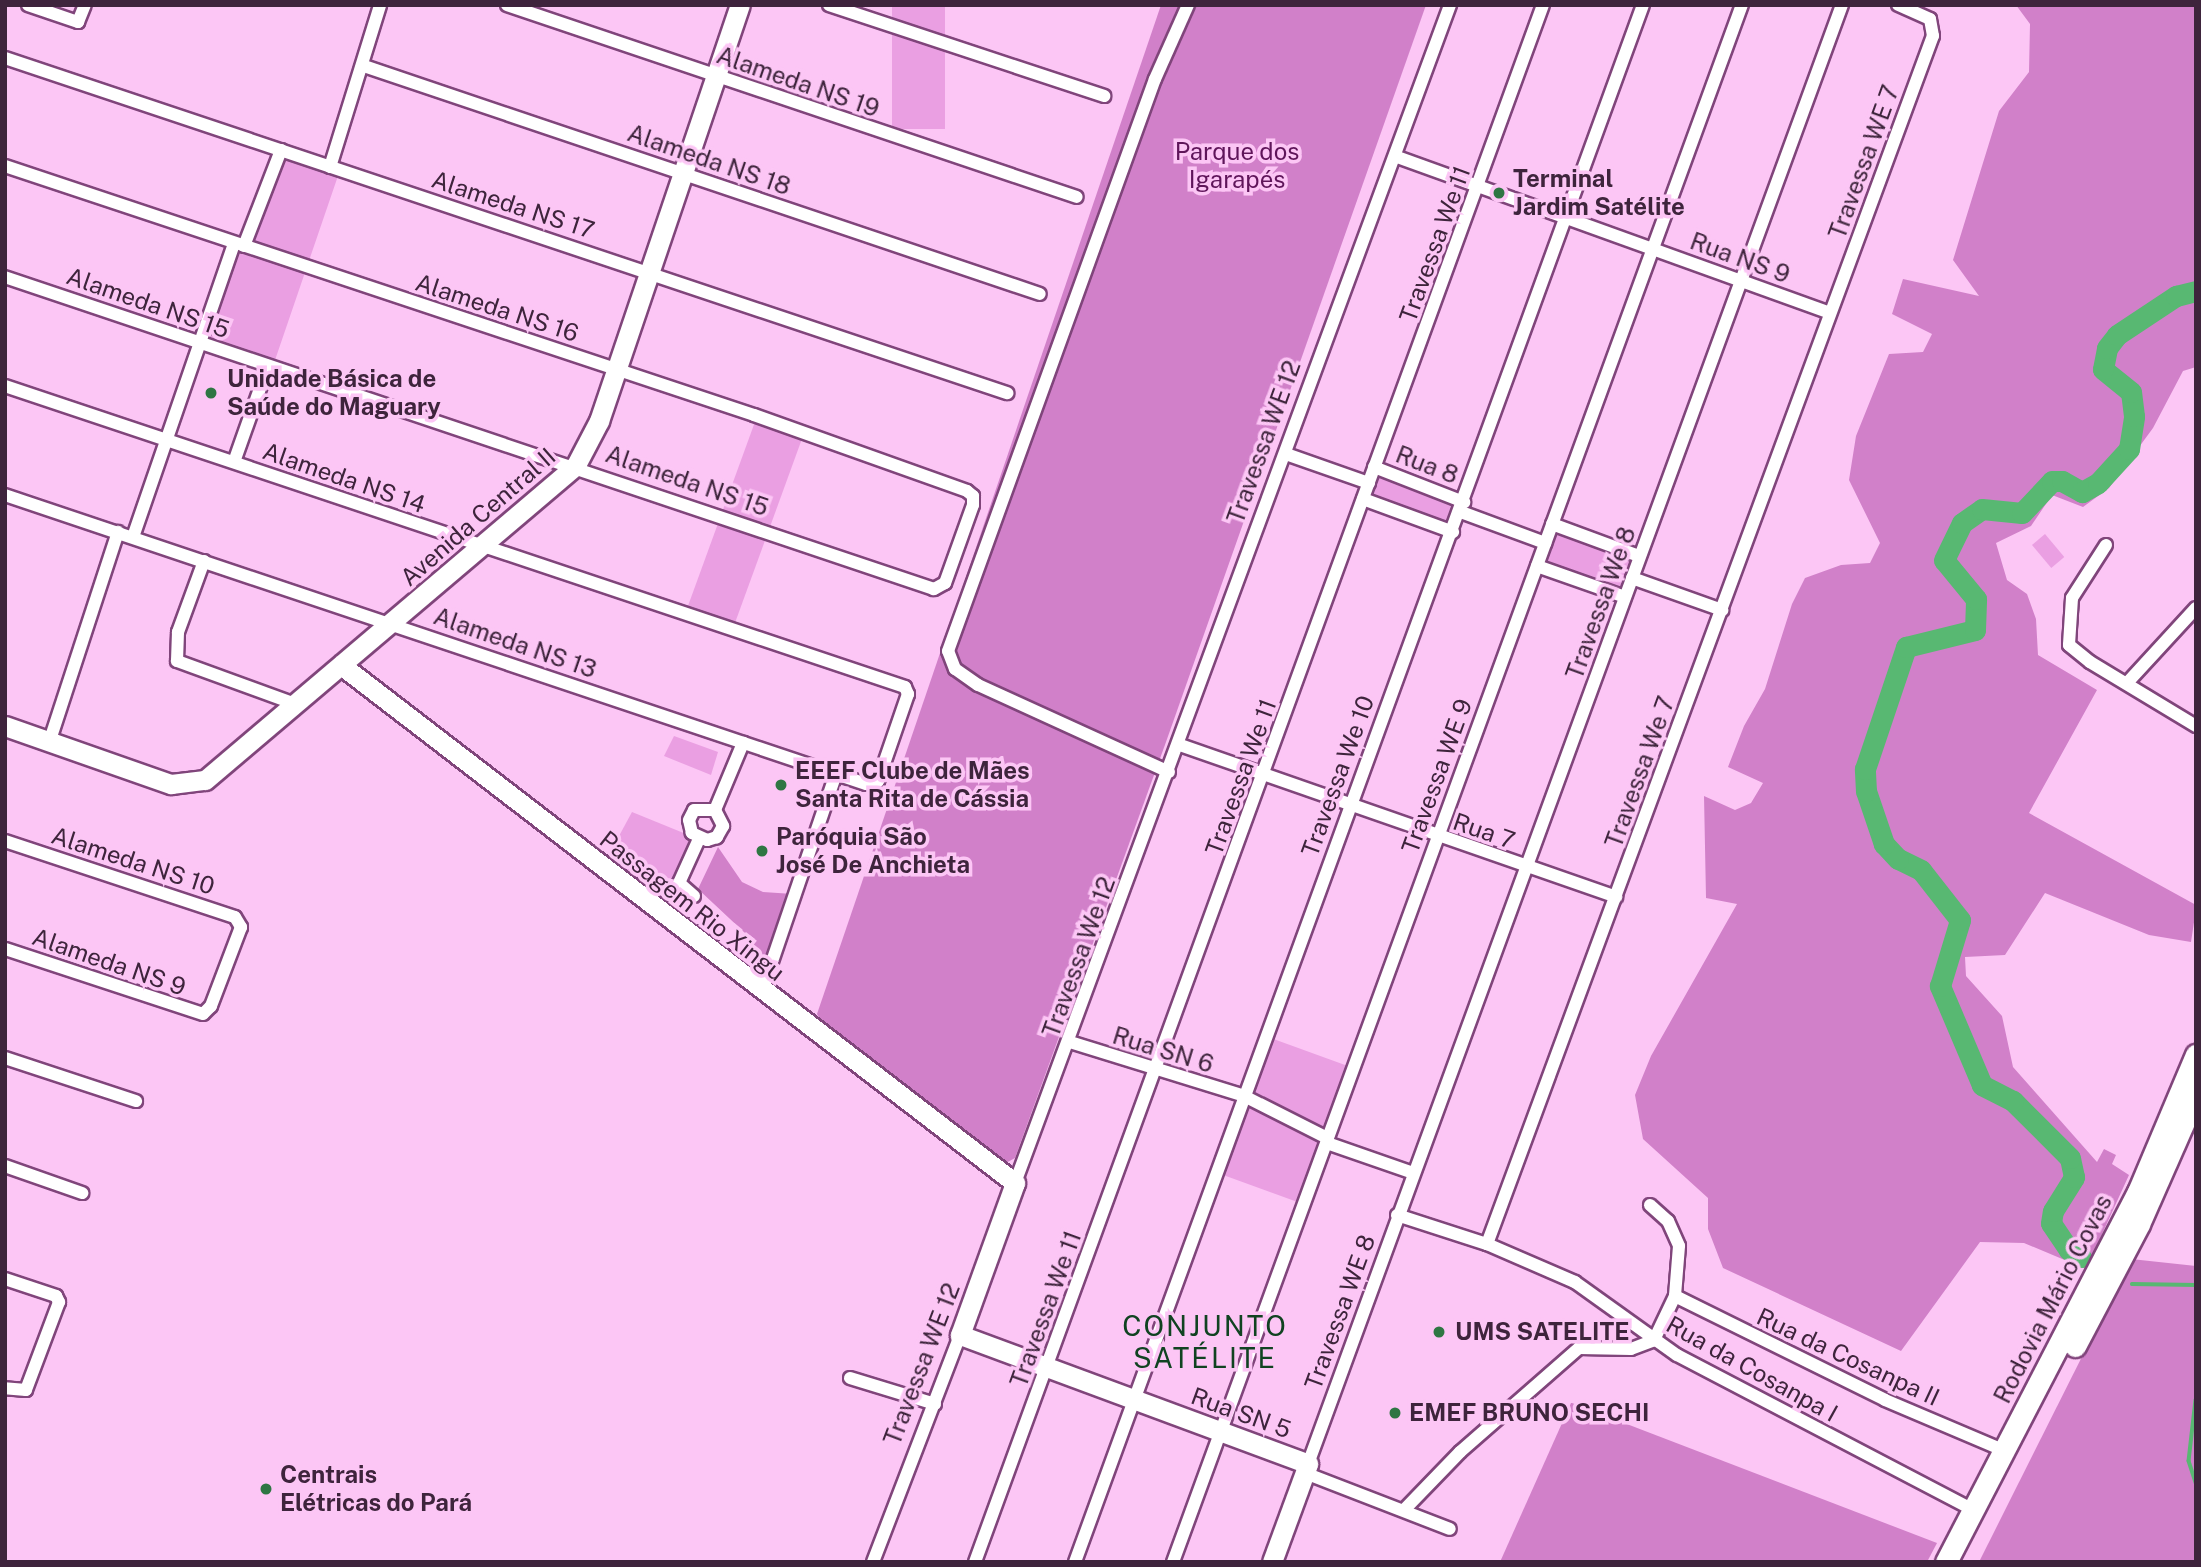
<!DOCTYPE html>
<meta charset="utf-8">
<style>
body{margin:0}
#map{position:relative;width:2201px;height:1567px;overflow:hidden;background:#fcc6f5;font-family:"Public Sans",sans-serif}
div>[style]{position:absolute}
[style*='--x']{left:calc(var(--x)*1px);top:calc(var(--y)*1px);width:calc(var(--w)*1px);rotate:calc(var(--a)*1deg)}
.green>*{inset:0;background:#ea9fe2;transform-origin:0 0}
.forest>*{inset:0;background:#d180c9}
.stream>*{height:3.5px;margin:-1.75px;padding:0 1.75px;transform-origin:1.75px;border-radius:1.75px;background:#58b872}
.river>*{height:21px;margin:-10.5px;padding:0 10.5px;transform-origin:10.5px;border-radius:10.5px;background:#58b872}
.roads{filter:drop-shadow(2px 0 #80457b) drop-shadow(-2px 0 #80457b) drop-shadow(0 2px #80457b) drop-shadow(0 -2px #80457b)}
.street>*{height:12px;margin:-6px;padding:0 6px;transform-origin:6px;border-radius:6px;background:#fff}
.secondary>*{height:19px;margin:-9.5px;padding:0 9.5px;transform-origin:9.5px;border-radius:9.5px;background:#fff}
.primary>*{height:21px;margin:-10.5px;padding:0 10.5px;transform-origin:10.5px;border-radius:10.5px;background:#fff}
.dots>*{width:19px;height:19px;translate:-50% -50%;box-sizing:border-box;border:4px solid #fcc6f5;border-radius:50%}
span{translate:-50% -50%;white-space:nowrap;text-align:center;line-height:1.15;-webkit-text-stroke:7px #fcc6f5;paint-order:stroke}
.street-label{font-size:24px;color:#3e243c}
.park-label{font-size:24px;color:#5f155a}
.poi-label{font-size:24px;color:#3e243c;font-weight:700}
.left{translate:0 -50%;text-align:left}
.quarter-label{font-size:28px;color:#104321;letter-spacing:2px}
.frame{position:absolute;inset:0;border:7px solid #3e243c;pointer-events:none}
</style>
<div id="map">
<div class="green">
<i style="left:892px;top:5px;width:53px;height:124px"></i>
<i style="clip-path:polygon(282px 151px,340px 170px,273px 366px,200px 343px,234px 245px,248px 249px)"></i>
<i style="left:756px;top:419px;width:50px;height:208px;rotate:20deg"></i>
<i style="left:1379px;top:474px;width:86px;height:24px;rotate:21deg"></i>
<i style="left:1556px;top:531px;width:80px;height:31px;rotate:21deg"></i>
<i style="left:2045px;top:534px;width:30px;height:17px;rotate:50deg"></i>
<i style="clip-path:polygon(674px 736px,718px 752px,711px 775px,664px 756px)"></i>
<i style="clip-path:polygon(632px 812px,686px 834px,693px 843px,662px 904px,606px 860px)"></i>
<i style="left:1268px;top:1037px;width:93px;height:145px;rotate:20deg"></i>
</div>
<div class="forest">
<i style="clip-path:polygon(1161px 5px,1426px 5px,1166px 742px,1015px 1158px,1004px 1164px,822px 1024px,817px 1014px)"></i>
<i style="clip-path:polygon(2016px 5px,2196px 5px,2196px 367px,2183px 371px,2153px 428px,2109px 488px,2083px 507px,2052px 495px,2031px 526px,1996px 543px,2007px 580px,2027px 594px,2036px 619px,2038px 655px,2097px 690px,2029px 813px,2196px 905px,2196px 909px,2191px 942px,2149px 935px,2045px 893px,2005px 955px,1965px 957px,1966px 976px,2002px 1016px,2013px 1067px,2097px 1162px,2104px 1149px,2116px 1155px,2112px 1164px,2129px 1175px,2086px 1269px,2024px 1243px,1980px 1242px,1901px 1351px,1723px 1268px,1708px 1229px,1708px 1198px,1643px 1139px,1635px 1095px,1651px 1056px,1737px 904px,1706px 898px,1704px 796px,1735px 810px,1751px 803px,1763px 783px,1728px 767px,1744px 726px,1765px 689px,1792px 604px,1805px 578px,1841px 565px,1870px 563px,1880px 543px,1849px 480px,1856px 436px,1889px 354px,1923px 352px,1932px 334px,1892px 314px,1903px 279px,1979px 296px,1953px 260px,1999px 111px,2029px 72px,2030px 24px)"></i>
<i style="clip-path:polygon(718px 847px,742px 882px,763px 892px,793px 894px,764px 969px,744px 954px,745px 933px,698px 889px)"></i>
<i style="clip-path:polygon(2131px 1259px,2196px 1266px,2196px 1562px,1979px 1562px)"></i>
<i style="clip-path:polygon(1571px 1403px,1572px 1403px,1937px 1543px,1927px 1562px,1500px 1562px)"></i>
</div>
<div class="stream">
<i style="--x:2132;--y:1284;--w:64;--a:0.9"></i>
<i style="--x:2196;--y:1400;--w:61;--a:96.5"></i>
<i style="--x:2189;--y:1461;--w:23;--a:72"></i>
</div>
<div class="river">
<i style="--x:2081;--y:1257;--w:14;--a:-150"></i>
<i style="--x:2069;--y:1250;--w:32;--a:-124"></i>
<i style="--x:2051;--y:1223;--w:12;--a:-81"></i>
<i style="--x:2053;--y:1211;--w:40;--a:-58"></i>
<i style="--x:2074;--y:1177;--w:19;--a:-102"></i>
<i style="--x:2070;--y:1158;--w:81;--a:-135"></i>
<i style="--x:2013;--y:1101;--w:35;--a:-153"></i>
<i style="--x:1982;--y:1085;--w:108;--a:-113"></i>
<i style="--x:1940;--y:986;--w:69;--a:-73.1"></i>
<i style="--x:1960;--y:920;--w:63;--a:-128"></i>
<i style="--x:1921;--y:870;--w:25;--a:-154"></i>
<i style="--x:1898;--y:859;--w:21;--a:-133"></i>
<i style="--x:1884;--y:844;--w:56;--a:-108.8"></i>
<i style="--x:1866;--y:791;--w:22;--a:-93"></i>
<i style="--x:1865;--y:769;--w:129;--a:-71.4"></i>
<i style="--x:1906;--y:647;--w:71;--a:-13.8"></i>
<i style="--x:1975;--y:630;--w:31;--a:-88"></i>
<i style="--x:1976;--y:599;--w:50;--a:-129.4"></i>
<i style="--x:1944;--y:560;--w:41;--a:-64.1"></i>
<i style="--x:1962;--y:523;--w:24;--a:-35"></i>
<i style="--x:1982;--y:509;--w:40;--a:5.7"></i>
<i style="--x:2022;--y:513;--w:44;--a:-46.8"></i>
<i style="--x:2052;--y:481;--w:10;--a:0"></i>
<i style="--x:2062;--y:481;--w:23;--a:29"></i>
<i style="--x:2082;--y:492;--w:18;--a:-29"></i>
<i style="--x:2098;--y:483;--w:46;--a:-47.6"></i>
<i style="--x:2129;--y:449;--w:33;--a:-81"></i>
<i style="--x:2134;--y:416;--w:24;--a:-97"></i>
<i style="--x:2131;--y:392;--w:36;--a:-141"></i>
<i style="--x:2103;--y:369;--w:21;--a:-79"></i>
<i style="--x:2107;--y:348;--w:16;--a:-52"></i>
<i style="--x:2117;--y:335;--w:71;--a:-33.5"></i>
<i style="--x:2176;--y:296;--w:21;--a:-14"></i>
</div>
<div class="roads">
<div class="street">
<i style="--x:28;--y:5;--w:53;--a:18.8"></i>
<i style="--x:78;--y:22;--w:18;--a:-68"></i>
<i style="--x:507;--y:5;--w:601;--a:18.62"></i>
<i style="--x:829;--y:5;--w:290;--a:18.3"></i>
<i style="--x:5;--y:58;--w:1057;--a:18.49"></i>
<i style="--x:364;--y:66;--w:713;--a:18.64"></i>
<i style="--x:1397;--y:157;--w:460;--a:19.8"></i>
<i style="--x:5;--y:166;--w:789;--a:18.39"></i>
<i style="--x:754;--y:415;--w:226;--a:19.6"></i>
<i style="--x:967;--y:491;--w:8;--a:40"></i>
<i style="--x:973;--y:496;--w:9;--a:90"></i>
<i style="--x:973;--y:505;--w:83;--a:109.7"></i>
<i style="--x:945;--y:583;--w:13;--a:151"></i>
<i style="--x:934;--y:589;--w:980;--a:-161.44"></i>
<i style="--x:330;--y:167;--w:170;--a:-72.8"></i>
<i style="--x:244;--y:246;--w:103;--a:-68.9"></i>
<i style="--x:5;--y:386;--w:949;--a:18.49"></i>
<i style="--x:905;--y:687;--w:8;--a:67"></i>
<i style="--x:908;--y:694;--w:92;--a:109"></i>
<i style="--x:878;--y:781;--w:12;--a:166"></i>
<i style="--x:866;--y:784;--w:908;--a:-161.45"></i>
<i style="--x:1286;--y:454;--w:88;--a:19.3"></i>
<i style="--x:234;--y:462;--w:102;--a:-70.5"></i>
<i style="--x:1374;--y:467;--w:97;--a:21.3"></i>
<i style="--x:1363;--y:499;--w:96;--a:20.1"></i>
<i style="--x:1461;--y:512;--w:90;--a:20.3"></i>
<i style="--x:1552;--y:524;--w:93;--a:20.2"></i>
<i style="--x:133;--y:537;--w:311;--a:-71"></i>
<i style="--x:2106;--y:545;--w:63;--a:122.7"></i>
<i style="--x:2072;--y:598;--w:47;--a:93.7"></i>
<i style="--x:2069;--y:645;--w:27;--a:39"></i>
<i style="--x:2090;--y:662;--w:124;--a:31.1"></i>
<i style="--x:204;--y:561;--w:76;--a:110.1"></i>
<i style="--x:178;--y:632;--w:29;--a:92"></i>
<i style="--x:177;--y:661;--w:129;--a:20"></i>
<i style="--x:1537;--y:566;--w:93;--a:19.4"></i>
<i style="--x:1632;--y:578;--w:96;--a:19.6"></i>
<i style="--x:2127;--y:683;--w:102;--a:-47.4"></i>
<i style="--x:50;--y:740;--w:219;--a:-71.9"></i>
<i style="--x:1180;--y:745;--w:462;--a:19.2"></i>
<i style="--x:1169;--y:772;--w:210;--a:-155.5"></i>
<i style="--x:978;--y:685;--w:28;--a:-145"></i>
<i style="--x:955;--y:669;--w:19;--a:-111"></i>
<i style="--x:948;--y:651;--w:608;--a:-70.11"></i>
<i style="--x:1155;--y:79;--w:81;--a:-66"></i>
<i style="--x:715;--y:810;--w:18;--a:63"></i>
<i style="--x:723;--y:826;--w:13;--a:119"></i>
<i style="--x:717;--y:837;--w:10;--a:163"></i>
<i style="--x:707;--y:840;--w:17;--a:-155"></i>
<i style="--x:692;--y:833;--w:13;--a:-103"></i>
<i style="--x:689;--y:820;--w:11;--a:-63"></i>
<i style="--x:694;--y:810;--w:21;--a:0"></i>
<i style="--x:715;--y:810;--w:73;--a:-67.3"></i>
<i style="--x:5;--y:841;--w:242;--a:18.3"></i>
<i style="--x:235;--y:917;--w:12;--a:59"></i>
<i style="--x:241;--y:927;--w:85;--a:110.8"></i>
<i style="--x:211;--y:1006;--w:11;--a:135"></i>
<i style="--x:203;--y:1014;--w:208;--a:-161.8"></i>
<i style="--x:694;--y:896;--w:20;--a:-139"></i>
<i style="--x:679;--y:883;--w:48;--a:-65.6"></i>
<i style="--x:762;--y:991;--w:229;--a:-71.2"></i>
<i style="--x:1070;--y:1042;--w:182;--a:17.2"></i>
<i style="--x:1244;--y:1096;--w:93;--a:26.8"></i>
<i style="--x:5;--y:1058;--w:138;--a:18.2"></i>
<i style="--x:1327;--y:1143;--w:91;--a:19.2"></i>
<i style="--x:5;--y:1166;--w:82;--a:19.3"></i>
<i style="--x:1015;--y:1183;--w:1256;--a:-69.73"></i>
<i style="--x:1650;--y:1205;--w:24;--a:42"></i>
<i style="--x:1668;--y:1221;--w:27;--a:66"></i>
<i style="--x:1679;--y:1246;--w:50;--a:94.6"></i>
<i style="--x:1675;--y:1296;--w:49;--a:115.5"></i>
<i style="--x:1397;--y:1215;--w:95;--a:17.9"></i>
<i style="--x:1487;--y:1244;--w:96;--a:23.4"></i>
<i style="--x:1575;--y:1282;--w:125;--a:35.6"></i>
<i style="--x:1677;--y:1355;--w:334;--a:27.6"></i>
<i style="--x:1487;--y:1244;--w:1288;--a:-69.74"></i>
<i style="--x:1933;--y:36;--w:17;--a:-100"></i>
<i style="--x:1930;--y:19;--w:35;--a:-156"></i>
<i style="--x:5;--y:1279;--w:54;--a:18.4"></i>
<i style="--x:56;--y:1296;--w:7;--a:63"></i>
<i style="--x:59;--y:1302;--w:94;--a:110.6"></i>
<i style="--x:26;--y:1390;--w:21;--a:-175"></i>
<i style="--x:1675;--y:1296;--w:234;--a:26.3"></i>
<i style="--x:1885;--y:1400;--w:130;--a:23"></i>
<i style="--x:850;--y:1378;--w:89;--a:17"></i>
<i style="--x:1308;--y:1464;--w:1554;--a:-69.9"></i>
<i style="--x:1305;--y:1473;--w:155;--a:21.1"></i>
<i style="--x:1404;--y:1510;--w:81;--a:-46"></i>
<i style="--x:1460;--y:1452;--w:158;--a:-41.2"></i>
<i style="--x:1579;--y:1348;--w:52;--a:1.1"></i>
<i style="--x:1631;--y:1349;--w:25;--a:-21"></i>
<i style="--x:873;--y:1562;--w:243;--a:-69"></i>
<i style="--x:975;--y:1562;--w:1657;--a:-69.96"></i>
<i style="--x:1075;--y:1562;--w:1657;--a:-69.96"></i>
<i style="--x:1173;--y:1562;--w:1658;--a:-69.93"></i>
</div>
<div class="secondary">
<i style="--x:341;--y:665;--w:850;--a:37.54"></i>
<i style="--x:1015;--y:1183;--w:162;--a:109.9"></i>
<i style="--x:960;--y:1335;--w:371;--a:20.3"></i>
<i style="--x:1308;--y:1464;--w:104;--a:110.2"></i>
<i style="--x:5;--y:726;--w:176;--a:19.3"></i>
<i style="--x:171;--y:784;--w:34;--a:-7"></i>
<i style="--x:205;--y:780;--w:487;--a:-40.3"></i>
<i style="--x:576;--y:465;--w:50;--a:-62.4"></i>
<i style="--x:599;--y:421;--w:439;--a:-71.3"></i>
</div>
<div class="primary">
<i style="--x:2075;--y:1346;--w:138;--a:-62.3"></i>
<i style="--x:2139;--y:1224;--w:141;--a:-66.2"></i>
<i style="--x:1946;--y:1562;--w:417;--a:-62.6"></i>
<i style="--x:2138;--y:1192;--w:149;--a:-67.1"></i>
</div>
</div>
<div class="dots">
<i style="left:1499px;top:193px;background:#2e7643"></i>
<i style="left:211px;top:393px;background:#2e7643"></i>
<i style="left:781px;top:785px;background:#2e7643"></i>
<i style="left:762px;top:851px;background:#2e7643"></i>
<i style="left:1439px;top:1332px;background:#2e7643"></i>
<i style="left:1395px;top:1413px;background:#2e7643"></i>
<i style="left:266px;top:1489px;background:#2e7643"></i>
</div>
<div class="street-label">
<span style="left:798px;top:82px;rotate:19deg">Alameda NS 19</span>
<span style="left:709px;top:160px;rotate:19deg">Alameda NS 18</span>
<span style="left:1864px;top:162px;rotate:-70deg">Travessa WE 7</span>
<span style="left:513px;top:205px;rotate:18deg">Alameda NS 17</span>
<span style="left:1435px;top:244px;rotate:-70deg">Travessa We 11</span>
<span style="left:1740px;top:258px;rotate:20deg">Rua NS 9</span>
<span style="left:148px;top:303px;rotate:19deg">Alameda NS 15</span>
<span style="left:497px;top:308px;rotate:18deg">Alameda NS 16</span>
<span style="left:1264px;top:442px;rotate:-70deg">Travessa WE 12</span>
<span style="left:1427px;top:465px;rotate:21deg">Rua 8</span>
<span style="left:344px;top:478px;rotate:19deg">Alameda NS 14</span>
<span style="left:687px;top:481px;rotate:19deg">Alameda NS 15</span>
<span style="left:478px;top:517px;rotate:-41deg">Avenida Central II</span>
<span style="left:1601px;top:603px;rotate:-70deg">Travessa We 8</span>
<span style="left:515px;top:643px;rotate:19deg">Alameda NS 13</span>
<span style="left:1640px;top:772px;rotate:-70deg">Travessa We 7</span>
<span style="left:1338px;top:776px;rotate:-70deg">Travessa We 10</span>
<span style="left:1437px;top:776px;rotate:-70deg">Travessa WE 9</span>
<span style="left:1241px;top:777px;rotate:-70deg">Travessa We 11</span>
<span style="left:1484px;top:831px;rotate:19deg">Rua 7</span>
<span style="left:133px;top:861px;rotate:18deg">Alameda NS 10</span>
<span style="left:692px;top:906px;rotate:38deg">Passagem Rio Xingu</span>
<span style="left:1079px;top:957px;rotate:-70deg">Travessa We 12</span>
<span style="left:109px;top:962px;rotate:19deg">Alameda NS 9</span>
<span style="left:1163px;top:1050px;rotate:17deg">Rua SN 6</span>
<span style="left:2053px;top:1299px;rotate:-63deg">Rodovia Mário Covas</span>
<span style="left:1046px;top:1309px;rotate:-70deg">Travessa We 11</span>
<span style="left:1340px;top:1312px;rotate:-70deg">Travessa WE 8</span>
<span style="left:1848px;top:1357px;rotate:25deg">Rua da Cosanpa II</span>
<span style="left:922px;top:1364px;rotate:-69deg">Travessa WE 12</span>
<span style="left:1752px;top:1369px;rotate:29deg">Rua da Cosanpa I</span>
<span style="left:1241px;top:1413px;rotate:20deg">Rua SN 5</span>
</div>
<div class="park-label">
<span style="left:1237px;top:166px">Parque dos<br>Igarapés</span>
</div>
<div class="poi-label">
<span class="left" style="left:1513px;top:193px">Terminal<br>Jardim Satélite</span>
<span class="left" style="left:227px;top:393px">Unidade Básica de<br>Saúde do Maguary</span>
<span class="left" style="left:795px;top:785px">EEEF Clube de Mães<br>Santa Rita de Cássia</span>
<span class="left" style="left:776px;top:851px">Paróquia São<br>José De Anchieta</span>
<span class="left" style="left:1455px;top:1332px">UMS SATELITE</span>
<span class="left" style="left:1409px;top:1413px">EMEF BRUNO SECHI</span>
<span class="left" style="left:280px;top:1489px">Centrais<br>Elétricas do Pará</span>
</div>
<div class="quarter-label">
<span style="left:1205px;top:1342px">CONJUNTO<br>SATÉLITE</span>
</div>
<div class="frame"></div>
</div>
